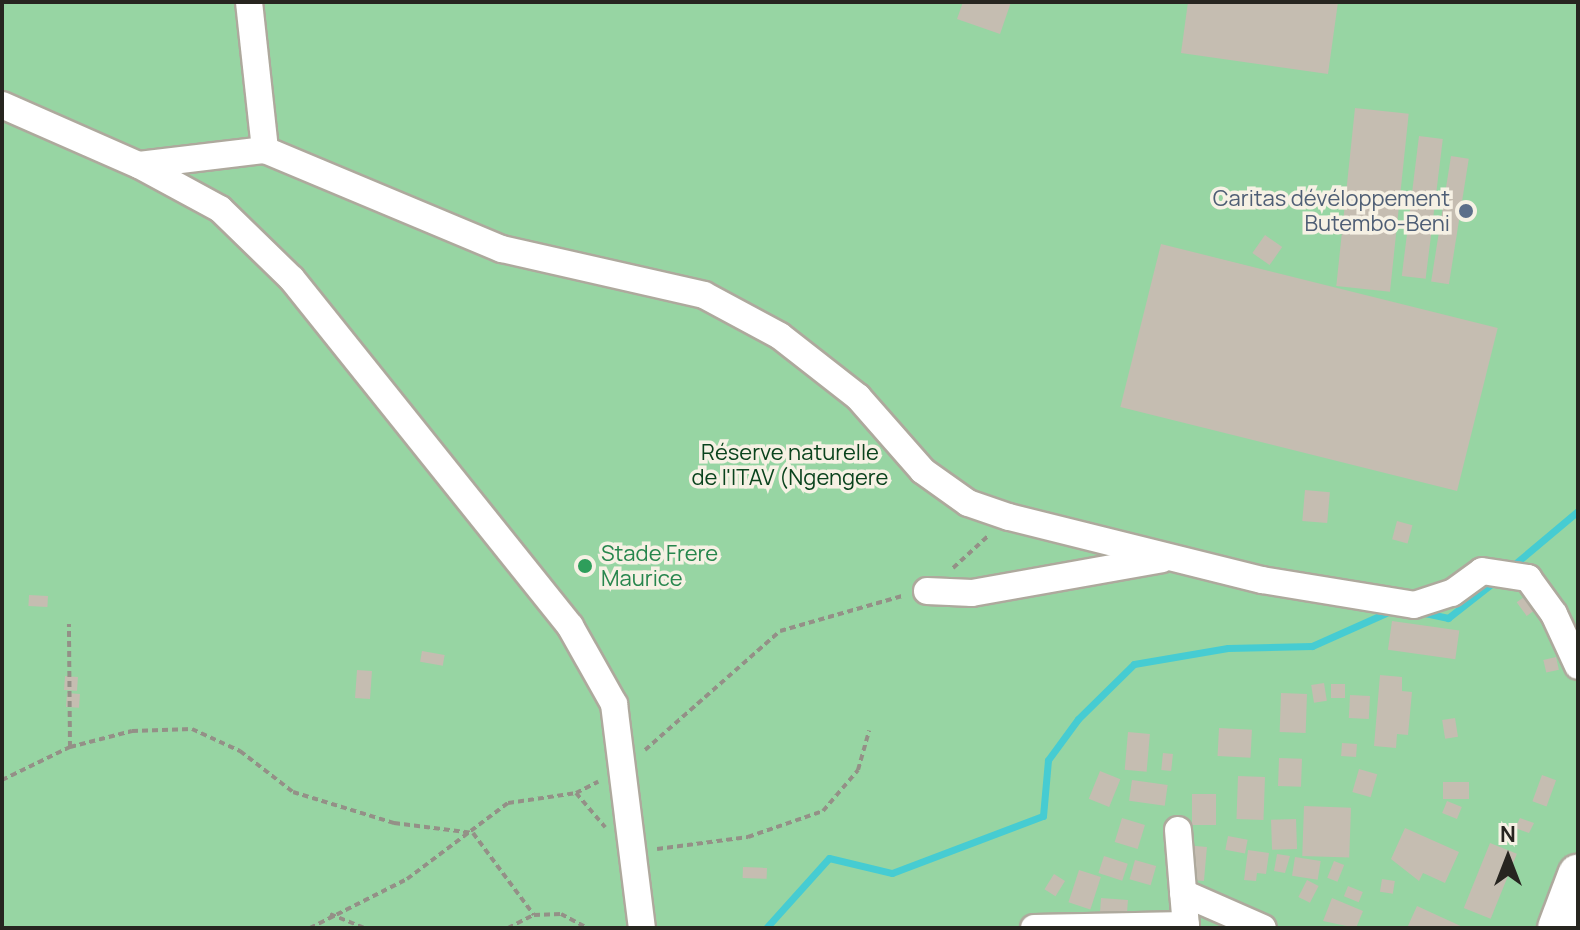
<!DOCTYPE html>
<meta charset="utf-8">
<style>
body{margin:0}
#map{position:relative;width:1580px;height:930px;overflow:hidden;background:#f6f1e4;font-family:Manrope,sans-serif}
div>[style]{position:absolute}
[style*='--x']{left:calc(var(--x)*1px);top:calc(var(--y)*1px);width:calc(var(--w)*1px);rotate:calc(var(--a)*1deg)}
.green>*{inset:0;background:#97d5a3;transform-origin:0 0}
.stream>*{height:7px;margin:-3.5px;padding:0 3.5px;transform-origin:3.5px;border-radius:3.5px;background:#46ccd2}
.building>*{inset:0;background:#c5bdb1;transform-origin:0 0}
.path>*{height:4px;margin-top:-2px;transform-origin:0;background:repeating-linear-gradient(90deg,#949087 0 6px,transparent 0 10px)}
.roads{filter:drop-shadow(2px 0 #aea99d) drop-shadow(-2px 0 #aea99d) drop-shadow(0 2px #aea99d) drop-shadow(0 -2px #aea99d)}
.minor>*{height:26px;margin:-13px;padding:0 13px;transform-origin:13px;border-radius:13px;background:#fff}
.highway>*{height:40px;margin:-20px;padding:0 20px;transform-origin:20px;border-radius:20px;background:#fff}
.dots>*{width:22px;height:22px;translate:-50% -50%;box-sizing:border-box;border:4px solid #f6f1e4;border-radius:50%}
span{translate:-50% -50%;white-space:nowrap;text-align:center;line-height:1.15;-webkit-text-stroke:7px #f6f1e4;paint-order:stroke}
.service-label{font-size:22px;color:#4e5e75}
.right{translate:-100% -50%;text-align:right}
.park-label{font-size:22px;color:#0a431d}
.leisure-label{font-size:22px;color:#27864d}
.left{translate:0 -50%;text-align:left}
.frame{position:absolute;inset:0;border:4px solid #272520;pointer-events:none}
.north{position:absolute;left:1468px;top:818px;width:80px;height:80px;-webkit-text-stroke:6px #f6f1e4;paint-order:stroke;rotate:0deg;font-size:22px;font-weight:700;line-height:32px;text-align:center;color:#272520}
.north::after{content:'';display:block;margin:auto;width:28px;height:36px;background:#272520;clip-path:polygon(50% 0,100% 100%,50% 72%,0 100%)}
</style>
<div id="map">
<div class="green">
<i style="left:2px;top:2px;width:1576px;height:926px"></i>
</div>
<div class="stream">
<i style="--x:1510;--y:568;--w:89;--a:-40"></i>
<i style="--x:1420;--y:612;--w:29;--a:12"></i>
<i style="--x:1448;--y:618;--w:60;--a:-38.2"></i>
<i style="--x:766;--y:928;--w:94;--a:-48"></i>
<i style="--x:829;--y:858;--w:65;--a:13.4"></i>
<i style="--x:892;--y:873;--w:161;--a:-20.7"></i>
<i style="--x:1043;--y:816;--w:56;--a:-84.9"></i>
<i style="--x:1048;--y:760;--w:51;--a:-53.8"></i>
<i style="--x:1078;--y:719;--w:78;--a:-44.5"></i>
<i style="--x:1134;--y:664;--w:95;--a:-9.7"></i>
<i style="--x:1228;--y:648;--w:84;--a:-1.4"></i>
<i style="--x:1312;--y:646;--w:89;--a:-24"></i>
</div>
<div class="building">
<i style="clip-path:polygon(963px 2px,1011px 2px,1000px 34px,957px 19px)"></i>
<i style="clip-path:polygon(1188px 2px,1338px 2px,1328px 74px,1181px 53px)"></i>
<i style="left:1355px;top:108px;width:54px;height:179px;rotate:6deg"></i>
<i style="left:1419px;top:136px;width:24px;height:141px;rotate:7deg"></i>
<i style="left:1451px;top:156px;width:18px;height:127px;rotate:9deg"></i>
<i style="left:1265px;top:235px;width:21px;height:22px;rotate:35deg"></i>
<i style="left:1161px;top:244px;width:347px;height:168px;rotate:14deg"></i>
<i style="left:1305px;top:490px;width:25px;height:31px;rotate:5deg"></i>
<i style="left:1397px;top:521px;width:16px;height:19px;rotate:15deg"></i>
<i style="left:1528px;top:594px;width:17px;height:14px;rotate:54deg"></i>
<i style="left:29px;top:595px;width:19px;height:11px;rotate:3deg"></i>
<i style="left:1392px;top:621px;width:68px;height:29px;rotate:8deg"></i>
<i style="left:422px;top:651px;width:23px;height:11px;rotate:10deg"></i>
<i style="left:1556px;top:657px;width:13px;height:13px;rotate:77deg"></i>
<i style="left:357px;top:670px;width:15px;height:28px;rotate:4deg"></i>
<i style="clip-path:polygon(1380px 675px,1402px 677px,1402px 691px,1412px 692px,1408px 735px,1397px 734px,1396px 748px,1374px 746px)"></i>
<i style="left:65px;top:676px;width:13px;height:14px;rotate:4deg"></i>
<i style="left:1324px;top:683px;width:18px;height:13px;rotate:81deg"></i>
<i style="left:1345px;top:684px;width:14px;height:14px;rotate:90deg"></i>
<i style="left:67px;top:693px;width:13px;height:14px;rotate:4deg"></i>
<i style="left:1281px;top:693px;width:26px;height:39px;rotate:2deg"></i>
<i style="left:1350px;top:695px;width:20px;height:23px;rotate:3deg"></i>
<i style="left:1455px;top:718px;width:19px;height:13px;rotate:81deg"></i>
<i style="left:1219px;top:728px;width:33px;height:28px;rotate:3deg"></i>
<i style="left:1128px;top:732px;width:22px;height:38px;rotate:5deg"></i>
<i style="left:1342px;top:743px;width:15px;height:13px;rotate:4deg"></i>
<i style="left:1163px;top:753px;width:10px;height:17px;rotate:6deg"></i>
<i style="left:1279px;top:758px;width:23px;height:28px;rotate:2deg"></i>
<i style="left:1359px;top:769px;width:19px;height:24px;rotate:16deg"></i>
<i style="left:1100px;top:771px;width:22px;height:30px;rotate:22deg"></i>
<i style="left:1542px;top:775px;width:15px;height:28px;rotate:20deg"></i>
<i style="left:1238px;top:776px;width:27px;height:43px;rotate:2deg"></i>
<i style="left:1132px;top:780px;width:36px;height:21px;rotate:8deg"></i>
<i style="left:1443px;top:782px;width:26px;height:17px"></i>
<i style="left:1192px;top:794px;width:24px;height:31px"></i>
<i style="left:1447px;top:801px;width:16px;height:13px;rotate:22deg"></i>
<i style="left:1304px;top:806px;width:47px;height:50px;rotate:2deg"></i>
<i style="left:1122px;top:818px;width:24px;height:25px;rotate:17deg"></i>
<i style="clip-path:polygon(1520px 818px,1534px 823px,1529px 833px,1515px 828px)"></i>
<i style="left:1296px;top:819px;width:30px;height:25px;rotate:88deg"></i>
<i style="clip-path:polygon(1405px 828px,1459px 852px,1445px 883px,1423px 873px,1419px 881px,1391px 859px)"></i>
<i style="left:1228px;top:836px;width:20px;height:14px;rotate:11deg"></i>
<i style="left:1490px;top:843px;width:29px;height:70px;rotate:22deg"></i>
<i style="left:1184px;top:845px;width:23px;height:34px;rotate:5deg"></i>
<i style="clip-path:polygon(1248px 850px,1269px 853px,1266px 874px,1257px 873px,1256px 881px,1244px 880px)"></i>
<i style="clip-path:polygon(1277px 854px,1290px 856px,1285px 873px,1274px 871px)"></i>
<i style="left:1104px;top:856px;width:25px;height:18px;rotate:18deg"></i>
<i style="left:1295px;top:857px;width:26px;height:19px;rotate:9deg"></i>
<i style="left:1135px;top:860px;width:22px;height:20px;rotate:16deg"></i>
<i style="left:1334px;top:861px;width:11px;height:18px;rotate:22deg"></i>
<i style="left:743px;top:867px;width:24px;height:11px;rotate:2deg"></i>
<i style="left:1079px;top:870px;width:23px;height:34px;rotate:18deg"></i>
<i style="left:1054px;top:874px;width:13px;height:18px;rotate:32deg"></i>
<i style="left:1382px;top:879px;width:13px;height:13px;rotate:9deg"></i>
<i style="left:1307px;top:880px;width:13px;height:19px;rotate:27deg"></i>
<i style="left:1348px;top:886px;width:16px;height:11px;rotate:22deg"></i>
<i style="left:1101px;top:898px;width:27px;height:24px;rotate:4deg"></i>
<i style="clip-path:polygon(1332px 898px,1363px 911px,1356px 928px,1323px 921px)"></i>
<i style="clip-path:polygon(1417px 906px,1465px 928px,1407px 928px)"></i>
</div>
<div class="path">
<i style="--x:953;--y:568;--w:47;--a:-42.4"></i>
<i style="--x:70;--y:747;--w:64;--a:-14.5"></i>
<i style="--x:132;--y:731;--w:60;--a:-1.9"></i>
<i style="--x:192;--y:729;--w:53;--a:24.6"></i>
<i style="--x:240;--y:751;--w:67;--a:37.7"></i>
<i style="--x:293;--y:792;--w:106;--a:17.1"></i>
<i style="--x:394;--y:823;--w:80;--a:7.2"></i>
<i style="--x:473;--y:833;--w:102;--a:53.4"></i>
<i style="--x:645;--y:750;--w:180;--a:-41.4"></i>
<i style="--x:780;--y:631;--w:127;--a:-16"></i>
<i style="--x:2;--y:780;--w:76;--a:-25.9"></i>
<i style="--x:70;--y:747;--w:123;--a:-90.5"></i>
<i style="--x:576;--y:793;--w:45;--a:49.5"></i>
<i style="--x:657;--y:849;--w:92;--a:-7.5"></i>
<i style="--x:748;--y:837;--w:79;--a:-19.1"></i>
<i style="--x:823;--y:811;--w:54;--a:-49.5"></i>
<i style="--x:858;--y:770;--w:41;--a:-74.2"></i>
<i style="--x:330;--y:914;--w:38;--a:22"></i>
<i style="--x:310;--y:928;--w:109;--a:-26.8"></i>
<i style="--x:407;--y:879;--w:126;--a:-37"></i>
<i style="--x:508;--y:803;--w:69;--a:-8.4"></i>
<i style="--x:576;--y:793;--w:25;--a:-27"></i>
<i style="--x:508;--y:928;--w:29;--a:-27"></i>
<i style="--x:534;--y:915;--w:27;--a:-2"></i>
<i style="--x:561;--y:914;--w:30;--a:28"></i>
</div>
<div class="roads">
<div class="minor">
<i style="--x:249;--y:2;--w:149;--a:83.8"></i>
<i style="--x:2;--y:105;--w:150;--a:23.7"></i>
<i style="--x:139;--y:165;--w:127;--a:-6.8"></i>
<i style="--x:265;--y:150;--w:257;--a:22.7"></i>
<i style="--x:502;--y:249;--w:207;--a:12.8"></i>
<i style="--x:704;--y:295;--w:86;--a:28.3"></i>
<i style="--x:780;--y:336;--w:99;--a:38"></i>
<i style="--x:858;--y:397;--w:98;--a:48.7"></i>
<i style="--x:923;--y:471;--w:55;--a:35.4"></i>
<i style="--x:968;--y:503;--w:43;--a:18.9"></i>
<i style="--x:1009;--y:517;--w:261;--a:14"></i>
<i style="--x:1262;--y:580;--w:154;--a:9.3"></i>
<i style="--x:1414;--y:605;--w:40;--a:-18"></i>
<i style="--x:1452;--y:593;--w:37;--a:-36"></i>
<i style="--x:1482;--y:571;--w:47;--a:8.7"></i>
<i style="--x:1528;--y:578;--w:44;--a:54.2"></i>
<i style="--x:1554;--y:614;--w:57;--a:65.2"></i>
<i style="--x:139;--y:165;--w:92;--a:28.5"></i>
<i style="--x:220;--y:209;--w:100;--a:44.2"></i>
<i style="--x:292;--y:279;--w:445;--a:51.3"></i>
<i style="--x:570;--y:626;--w:90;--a:60.6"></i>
<i style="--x:614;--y:704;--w:226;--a:82.9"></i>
<i style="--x:927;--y:591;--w:45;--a:2.5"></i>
<i style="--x:972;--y:593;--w:193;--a:-10.1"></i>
<i style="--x:1178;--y:830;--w:98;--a:85.3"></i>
<i style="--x:1183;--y:893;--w:87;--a:23.6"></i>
<i style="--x:1034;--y:928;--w:152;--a:-1.1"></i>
</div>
<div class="highway">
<i style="--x:1558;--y:928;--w:57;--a:-69.3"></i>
</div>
</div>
<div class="dots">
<i style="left:1466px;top:211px;background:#5c6f8a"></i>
<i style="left:585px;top:566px;background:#2e9e5b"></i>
</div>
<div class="service-label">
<span class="right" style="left:1450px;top:211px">Caritas dévéloppement<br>Butembo-Beni</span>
</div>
<div class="park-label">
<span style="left:790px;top:465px">Réserve naturelle<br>de l'ITAV (Ngengere</span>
</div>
<div class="leisure-label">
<span class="left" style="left:601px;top:566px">Stade Frere<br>Maurice</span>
</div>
<div class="frame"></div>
<div class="north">N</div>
</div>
